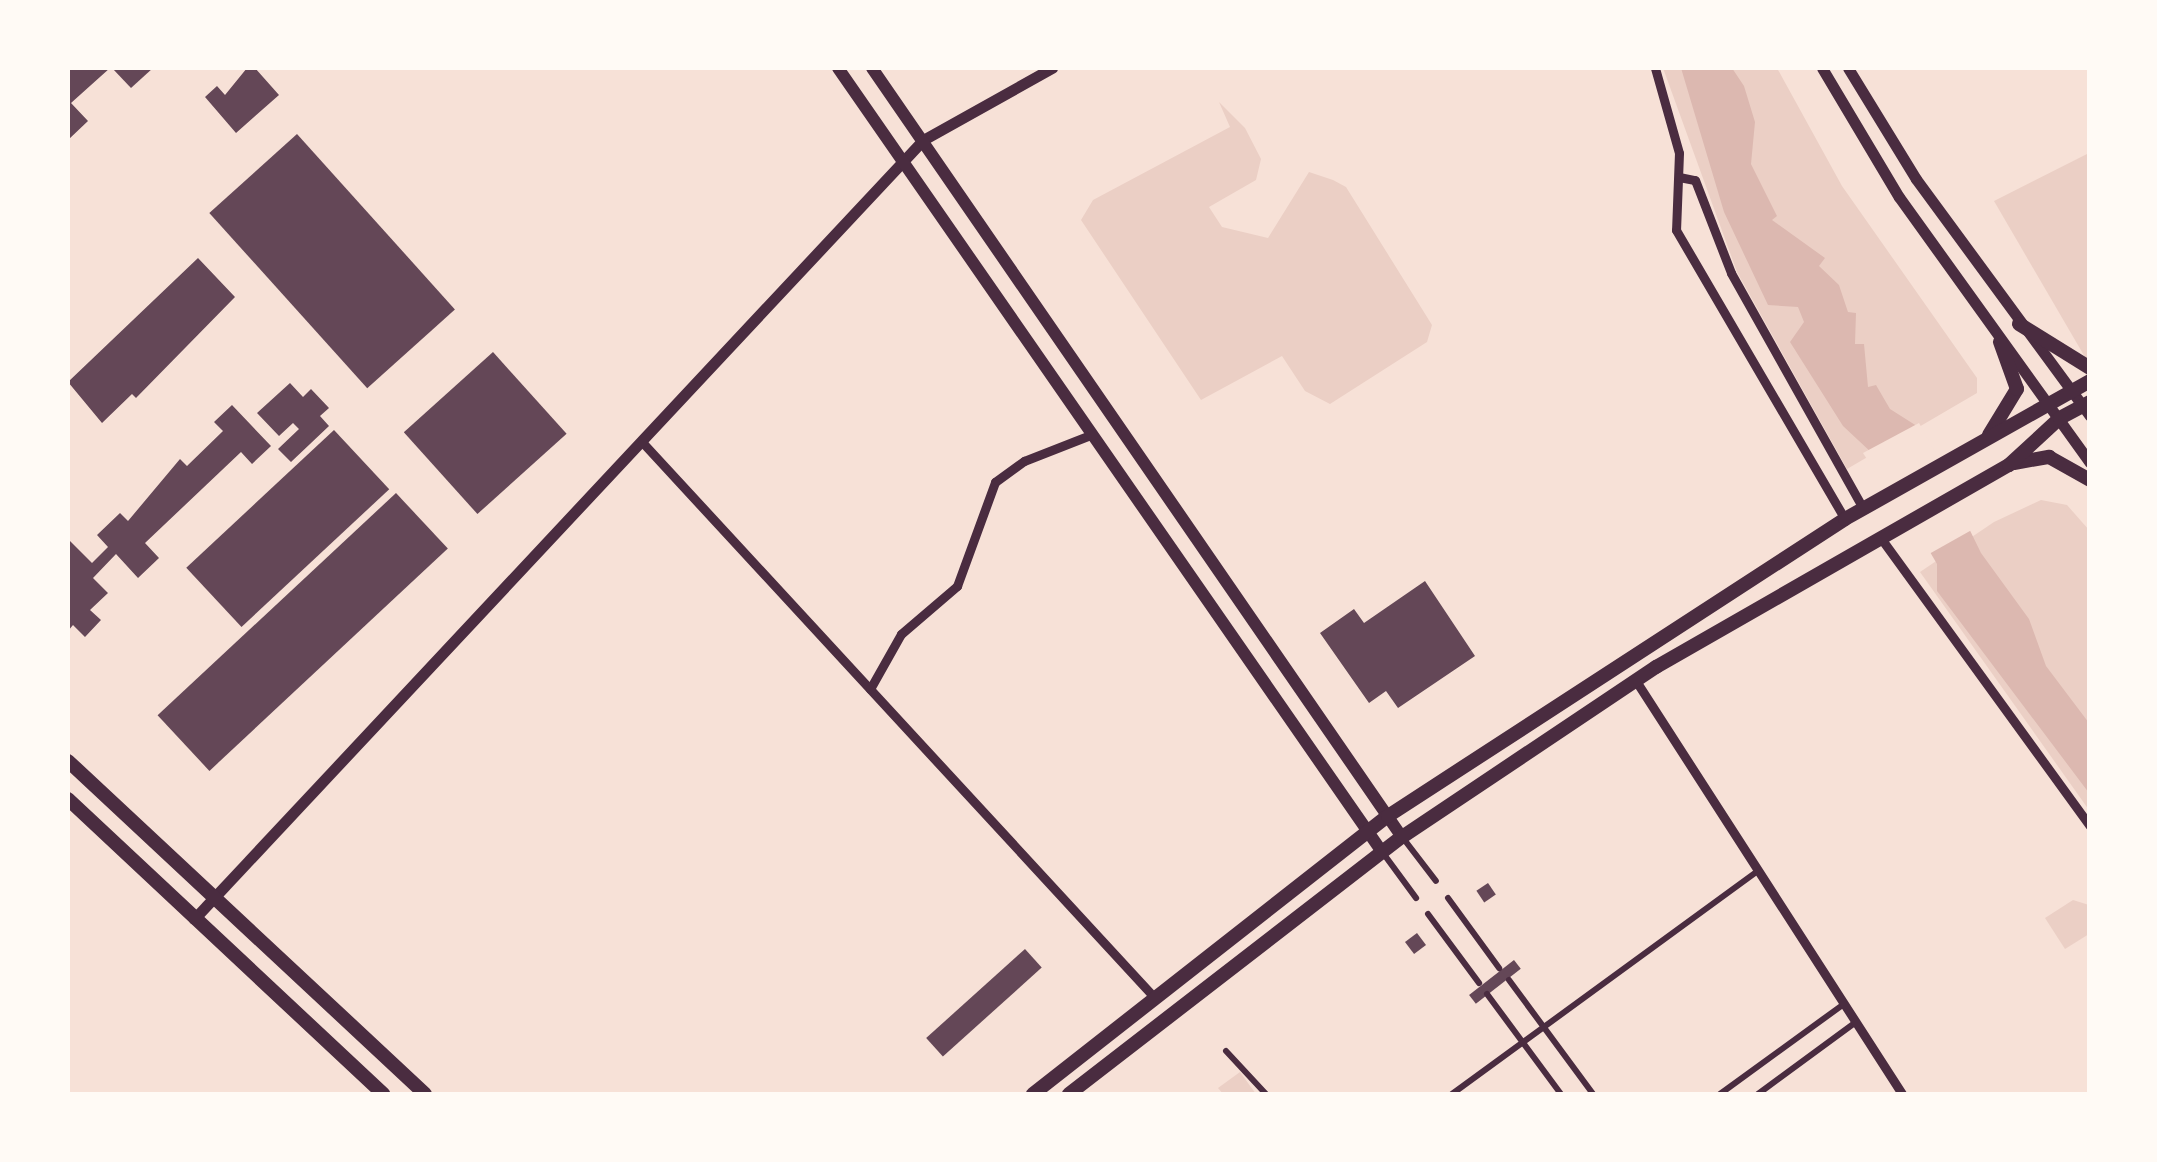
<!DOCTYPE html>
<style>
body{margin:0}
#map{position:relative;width:2157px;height:1162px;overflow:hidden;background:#f7e1d7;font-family:"Golos Text",sans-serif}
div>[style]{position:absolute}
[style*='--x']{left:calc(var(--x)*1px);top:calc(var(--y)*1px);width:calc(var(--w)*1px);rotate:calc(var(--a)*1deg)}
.green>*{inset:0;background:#ebcfc5}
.water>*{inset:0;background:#dcb8b0}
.pier>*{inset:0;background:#f7e1d7}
.building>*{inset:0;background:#644757;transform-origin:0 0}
.pedestrian>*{height:6px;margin:-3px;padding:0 3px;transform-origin:3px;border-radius:3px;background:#4a2c40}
.minor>*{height:9px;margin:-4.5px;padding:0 4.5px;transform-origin:4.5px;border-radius:4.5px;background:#4a2c40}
.tertiary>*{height:11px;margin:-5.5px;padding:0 5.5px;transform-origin:5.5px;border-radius:5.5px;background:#4a2c40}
.secondary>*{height:12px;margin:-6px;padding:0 6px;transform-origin:6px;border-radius:6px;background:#4a2c40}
.primary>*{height:14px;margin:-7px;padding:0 7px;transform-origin:7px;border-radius:7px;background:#4a2c40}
span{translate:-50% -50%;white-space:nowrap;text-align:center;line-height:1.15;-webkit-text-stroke:8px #fffaf5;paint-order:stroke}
.frame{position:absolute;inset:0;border:70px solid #fffaf5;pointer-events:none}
</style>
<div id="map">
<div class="green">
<i style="clip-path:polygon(1663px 68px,1777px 68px,1842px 186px,1977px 378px,1977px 393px,1847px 469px,1737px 272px)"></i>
<i style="clip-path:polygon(1219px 102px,1245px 128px,1261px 159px,1256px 180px,1209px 207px,1222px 227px,1268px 238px,1309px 172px,1333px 180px,1346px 187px,1432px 325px,1427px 342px,1330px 404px,1305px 391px,1282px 356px,1201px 400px,1081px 220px,1093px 200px,1230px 127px)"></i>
<i style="clip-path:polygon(2089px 153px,2089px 364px,1994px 201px)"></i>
<i style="clip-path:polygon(2041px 500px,2067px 505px,2089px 530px,2089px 810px,1920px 572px,1994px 522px)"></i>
<i style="clip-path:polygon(2073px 900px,2089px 905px,2089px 934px,2065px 949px,2045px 918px)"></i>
<i style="clip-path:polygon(1240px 1072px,1256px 1094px,1223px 1094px,1218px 1088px)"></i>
</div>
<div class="water">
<i style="clip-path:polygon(1681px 68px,1732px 68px,1744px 86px,1755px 122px,1751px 164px,1777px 216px,1772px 220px,1825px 258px,1819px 266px,1839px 285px,1848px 312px,1856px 313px,1855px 344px,1864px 344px,1868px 387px,1876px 385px,1890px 409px,1920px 428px,1981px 553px,2029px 619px,2046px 666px,2089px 723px,2089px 793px,1937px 591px,1937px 564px,1873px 454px,1843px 426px,1790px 342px,1804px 322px,1798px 307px,1768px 305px,1724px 212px)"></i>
</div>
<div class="pier">
<i style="clip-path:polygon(1919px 423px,1977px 527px,1929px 554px,1863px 453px)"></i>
</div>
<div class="building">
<i style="clip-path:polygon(68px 68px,110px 68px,71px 103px,88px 121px,68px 140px)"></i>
<i style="clip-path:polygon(112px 68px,153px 68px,131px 88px)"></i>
<i style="clip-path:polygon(247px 68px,255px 68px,279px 95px,236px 133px,205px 97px,217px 86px,225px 95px)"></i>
<i style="left:297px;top:134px;width:236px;height:118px;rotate:48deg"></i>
<i style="clip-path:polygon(198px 258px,235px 297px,136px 398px,132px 394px,102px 423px,68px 382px)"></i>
<i style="left:493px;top:352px;width:110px;height:120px;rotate:48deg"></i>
<i style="clip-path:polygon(290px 383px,303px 397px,311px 389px,329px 408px,320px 416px,329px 426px,291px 462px,278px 449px,299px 429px,293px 423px,279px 436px,257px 413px)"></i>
<i style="clip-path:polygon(232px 405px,271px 446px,252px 464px,241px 452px,145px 543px,159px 558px,138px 578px,116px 554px,93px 578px,108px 593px,90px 610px,101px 620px,85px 637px,73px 625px,68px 631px,68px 539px,92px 563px,108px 547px,97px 535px,120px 513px,128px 521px,180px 459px,187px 466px,223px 431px,214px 422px)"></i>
<i style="left:334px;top:430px;width:81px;height:202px;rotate:47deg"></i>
<i style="left:396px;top:493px;width:76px;height:326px;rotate:47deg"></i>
<i style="clip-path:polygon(1425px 581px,1475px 656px,1398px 708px,1386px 691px,1369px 703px,1320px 633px,1354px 609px,1364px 623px)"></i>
<i style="left:1488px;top:883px;width:14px;height:14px;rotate:56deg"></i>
<i style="left:1417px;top:933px;width:15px;height:15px;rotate:53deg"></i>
<i style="left:1025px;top:949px;width:25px;height:133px;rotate:48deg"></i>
<i style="left:1514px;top:960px;width:11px;height:57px;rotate:52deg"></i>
</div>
<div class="pedestrian">
<i style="--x:1403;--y:838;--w:54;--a:52.5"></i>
<i style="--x:1383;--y:853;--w:56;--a:53.7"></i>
<i style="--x:1448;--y:898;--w:87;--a:53.9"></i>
<i style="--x:1428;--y:914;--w:86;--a:53.5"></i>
<i style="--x:1509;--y:980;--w:142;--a:53.6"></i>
<i style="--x:1487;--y:994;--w:124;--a:53.5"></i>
<i style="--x:1226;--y:1051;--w:59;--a:47.1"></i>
<i style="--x:1452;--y:1094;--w:379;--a:-36.1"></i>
<i style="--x:1720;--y:1094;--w:153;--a:-36"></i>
<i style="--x:1758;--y:1094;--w:122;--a:-36.3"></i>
</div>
<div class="minor">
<i style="--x:1655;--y:68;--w:88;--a:74.2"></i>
<i style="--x:1679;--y:153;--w:77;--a:92.2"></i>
<i style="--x:1676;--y:230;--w:335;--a:59.7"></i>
<i style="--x:1679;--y:177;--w:16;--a:11"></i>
<i style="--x:1695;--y:180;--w:100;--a:68.8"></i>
<i style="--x:1731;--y:273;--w:270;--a:60.7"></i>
<i style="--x:643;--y:443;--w:755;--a:47.31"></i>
<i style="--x:1880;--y:537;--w:357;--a:54"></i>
<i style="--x:1636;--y:681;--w:491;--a:57.2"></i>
<i style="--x:870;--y:689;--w:63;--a:-60.6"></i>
<i style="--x:901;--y:634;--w:74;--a:-40.6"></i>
<i style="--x:957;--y:586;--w:111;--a:-69.9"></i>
<i style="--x:995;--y:482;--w:36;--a:-36"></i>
<i style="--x:1024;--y:461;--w:74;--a:-21.4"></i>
</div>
<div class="tertiary">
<i style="--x:1822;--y:68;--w:150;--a:59.2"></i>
<i style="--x:1899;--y:197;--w:327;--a:54.3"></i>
<i style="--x:1848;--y:68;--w:130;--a:58.5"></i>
<i style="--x:1916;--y:179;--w:294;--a:53.7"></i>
<i style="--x:194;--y:919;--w:1067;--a:-46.9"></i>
<i style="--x:923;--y:140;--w:148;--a:-29.2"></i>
</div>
<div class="secondary">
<i style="--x:838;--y:68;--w:954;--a:55.24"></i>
<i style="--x:872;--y:68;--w:934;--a:55.43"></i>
</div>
<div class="primary">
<i style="--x:2019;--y:324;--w:84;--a:31.8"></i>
<i style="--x:1989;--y:435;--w:54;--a:-58.7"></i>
<i style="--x:2017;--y:389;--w:50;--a:-109.9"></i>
<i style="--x:2014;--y:463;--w:36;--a:-10"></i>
<i style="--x:2049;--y:457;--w:47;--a:29.3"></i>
<i style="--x:68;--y:761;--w:488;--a:43"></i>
<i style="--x:68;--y:799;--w:432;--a:43.1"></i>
<i style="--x:1033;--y:1094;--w:451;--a:-38.1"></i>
<i style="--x:1388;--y:816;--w:545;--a:-33.02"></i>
<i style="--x:1845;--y:519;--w:281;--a:-29.4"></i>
<i style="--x:1069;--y:1094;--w:421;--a:-37.7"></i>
<i style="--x:1402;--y:837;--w:306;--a:-33.8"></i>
<i style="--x:1656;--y:667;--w:407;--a:-29.8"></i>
<i style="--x:2009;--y:465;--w:69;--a:-42.7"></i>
<i style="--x:2060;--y:418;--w:34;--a:-28"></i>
</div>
<div class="frame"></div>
</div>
